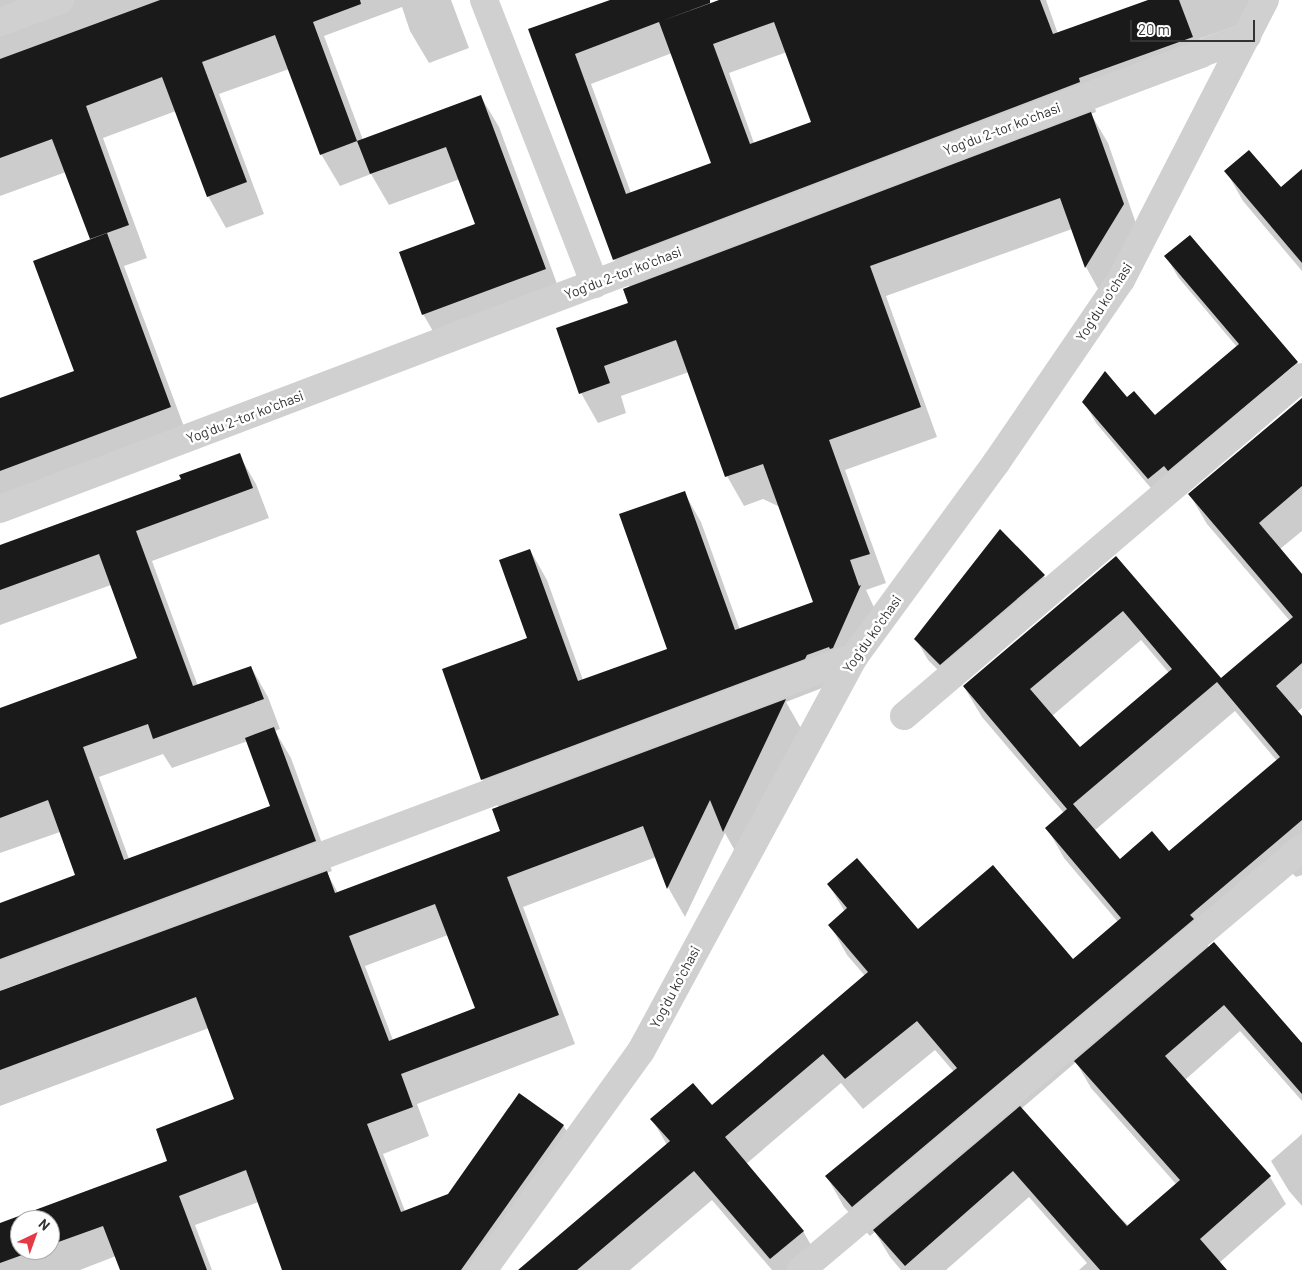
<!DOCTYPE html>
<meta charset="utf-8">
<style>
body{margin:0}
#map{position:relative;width:1302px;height:1270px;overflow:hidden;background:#fff;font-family:Barlow,sans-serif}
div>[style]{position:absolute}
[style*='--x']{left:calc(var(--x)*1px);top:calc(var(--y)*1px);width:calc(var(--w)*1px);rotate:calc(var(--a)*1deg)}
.shadow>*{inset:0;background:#0003}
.building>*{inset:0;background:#1a1a1a}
.minor>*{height:28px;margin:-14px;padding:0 14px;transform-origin:14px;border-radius:14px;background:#d0d0d0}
span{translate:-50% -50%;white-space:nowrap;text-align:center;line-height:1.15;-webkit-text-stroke:5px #fff;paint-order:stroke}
.street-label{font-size:14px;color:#333}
.north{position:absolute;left:10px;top:1210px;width:50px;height:50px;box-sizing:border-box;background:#fff;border:1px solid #adadad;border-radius:50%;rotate:42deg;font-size:14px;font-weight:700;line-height:20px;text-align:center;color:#333}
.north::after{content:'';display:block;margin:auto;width:18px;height:22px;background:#e63946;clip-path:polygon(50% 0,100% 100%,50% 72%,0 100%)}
.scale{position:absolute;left:1130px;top:20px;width:125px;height:22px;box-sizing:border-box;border:2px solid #333;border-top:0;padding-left:6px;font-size:15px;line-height:18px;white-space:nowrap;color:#333;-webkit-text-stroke:4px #fff;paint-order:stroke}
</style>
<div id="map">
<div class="shadow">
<i style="clip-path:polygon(0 0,451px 0,469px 48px,429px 63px,410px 31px,402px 7px,324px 36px,363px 140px,481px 97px,499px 127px,563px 300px,441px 345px,423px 314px,477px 224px,460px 179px,389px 205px,371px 174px,340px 186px,321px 154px,289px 69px,219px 94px,264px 214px,226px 228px,208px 196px,176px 111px,103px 138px,147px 258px,124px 266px,189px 440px,0 510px,0 399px,76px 372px,92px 240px,66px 172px,0 196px)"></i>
<i style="clip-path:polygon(evenodd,613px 0,656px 0,664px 22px,723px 0,1046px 0,1058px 34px,1151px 0,1252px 0,1241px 24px,1199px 39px,1209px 66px,1095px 108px,1096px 112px,1091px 114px,1108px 143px,1140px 235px,1102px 296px,1086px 267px,1072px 229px,886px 296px,937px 437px,845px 470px,886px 583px,866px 590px,878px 616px,822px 688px,786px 702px,802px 730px,740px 860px,725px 833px,685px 917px,669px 889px,656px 857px,523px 907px,575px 1044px,417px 1104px,429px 1136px,383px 1154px,405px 1211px,449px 1195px,563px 1125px,580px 1155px,498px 1270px,284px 1270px,259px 1202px,195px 1225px,212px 1270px,121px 1270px,116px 1256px,80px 1270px,0 1270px,0 1224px,169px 1161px,236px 1100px,209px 1028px,0 1106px,0 904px,76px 876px,60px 832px,0 853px,0 709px,138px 659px,111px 585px,0 625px,0 546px,182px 480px,239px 455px,256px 484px,269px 518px,152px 561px,198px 686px,251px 667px,268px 697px,280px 729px,275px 731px,291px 758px,332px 871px,327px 873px,338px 893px,501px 832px,499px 808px,482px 779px,529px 639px,530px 550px,547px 580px,583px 680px,669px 650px,684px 492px,701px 522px,740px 630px,815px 603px,780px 507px,763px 499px,744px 506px,727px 476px,689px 372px,621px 396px,626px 413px,598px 423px,581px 393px,630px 303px,630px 288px,614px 259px,530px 30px,613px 0,787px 52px,813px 123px,754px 143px,729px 73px,787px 52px,613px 0,672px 53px,712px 164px,631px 193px,591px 84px,672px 53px,613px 0,248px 741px,272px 807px,129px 859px,99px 777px,163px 754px,172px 768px,248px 741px,613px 0,448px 935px,476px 1009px,393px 1040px,365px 966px,448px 935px,613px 0,20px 1220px,50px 1220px,50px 1250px,20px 1250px,20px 1220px)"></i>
<i style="clip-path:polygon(1302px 170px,1302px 271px,1243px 201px,1226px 171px,1281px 188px)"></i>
<i style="clip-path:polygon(1166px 256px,1297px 363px,1302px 372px,1161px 500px,1096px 423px,1084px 402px,1127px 399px,1155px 417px,1237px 347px,1178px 277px)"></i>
<i style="clip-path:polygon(evenodd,1302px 398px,1302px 531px,1280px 549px,1302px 576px,1302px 708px,1297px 712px,1302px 718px,1302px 875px,1296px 877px,1292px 873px,1207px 945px,1302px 1045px,1302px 1101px,1240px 1031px,1185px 1080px,1270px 1177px,1286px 1204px,1219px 1263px,1225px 1270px,1079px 1270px,1087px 1263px,1029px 1197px,946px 1270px,901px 1270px,890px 1257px,875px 1232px,870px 1236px,844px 1207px,827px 1177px,954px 1072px,935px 1050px,863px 1109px,841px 1083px,746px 1164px,803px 1231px,820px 1261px,810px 1270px,772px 1270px,712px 1200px,630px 1270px,520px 1270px,667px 1145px,652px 1119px,711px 1107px,865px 976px,847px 955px,830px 925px,845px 912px,829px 885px,918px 931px,1073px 961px,1118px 922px,1064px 858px,1047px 828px,1064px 813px,982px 717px,964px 687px,1116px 557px,1221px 680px,1290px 621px,1207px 524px,1190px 495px,1302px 398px,1141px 640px,1169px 673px,1080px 749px,1052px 716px,1141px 640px,1302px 398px,1235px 711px,1277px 761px,1169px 853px,1119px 861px,1094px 831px,1235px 711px,1302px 398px,1076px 1062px,1091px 1088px,1176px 1184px,1129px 1226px,1106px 1204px,1021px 1109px,1076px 1062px)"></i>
<i style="clip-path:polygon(1000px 531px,1044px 576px,1056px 597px,953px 685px,928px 660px,916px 639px)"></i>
<i style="clip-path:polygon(1302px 1134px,1302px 1206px,1289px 1191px,1271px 1161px)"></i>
</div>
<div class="building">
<i style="clip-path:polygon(160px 0,360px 0,361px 4px,313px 22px,357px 141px,320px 155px,275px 35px,202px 62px,247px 182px,207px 197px,162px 77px,86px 106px,129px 225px,90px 239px,52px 139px,0 158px,0 59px)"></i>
<i style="clip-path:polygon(evenodd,610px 0,710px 0,710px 3px,659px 22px,719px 0,1040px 0,1053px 34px,1148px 0,1179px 0,1193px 37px,1079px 78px,1080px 82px,613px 260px,528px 29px,610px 0,659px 22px,711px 163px,626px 194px,575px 54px,659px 22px,610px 0,774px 22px,811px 122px,750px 144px,713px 44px,774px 22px)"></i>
<i style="clip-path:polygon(481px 95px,546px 269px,422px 315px,399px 252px,475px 224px,446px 147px,370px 174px,357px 141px)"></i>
<i style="clip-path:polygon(1091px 112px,1124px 204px,1085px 268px,1060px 198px,870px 266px,921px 407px,829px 440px,870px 554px,850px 560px,859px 586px,861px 585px,833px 648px,830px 649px,829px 647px,807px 655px,805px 659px,481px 780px,442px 669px,527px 638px,499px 560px,530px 549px,578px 681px,667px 649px,619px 514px,685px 491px,735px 630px,813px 602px,763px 464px,725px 477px,676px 340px,604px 366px,610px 383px,579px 394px,556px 328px,628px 303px,623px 289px)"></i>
<i style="clip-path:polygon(1249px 150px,1281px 187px,1302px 169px,1302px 263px,1224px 171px)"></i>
<i style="clip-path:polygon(107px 233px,171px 407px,0 471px,0 398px,74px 371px,33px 261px)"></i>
<i style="clip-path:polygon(1190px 235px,1298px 362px,1168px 471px,1164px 466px,1148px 479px,1082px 402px,1105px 371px,1127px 397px,1134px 391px,1155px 415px,1239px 344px,1164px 256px)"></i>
<i style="clip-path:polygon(evenodd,1302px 398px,1302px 486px,1259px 523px,1302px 574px,1302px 663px,1276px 686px,1302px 716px,1302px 820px,1190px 915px,1194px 919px,852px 1207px,825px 1176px,957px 1068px,917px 1021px,845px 1079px,823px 1054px,725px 1137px,804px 1231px,770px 1259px,694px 1171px,577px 1270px,518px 1270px,670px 1141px,650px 1119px,693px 1083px,712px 1105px,868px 972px,828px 925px,847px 908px,827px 884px,857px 858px,918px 929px,993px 865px,1073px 959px,1121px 918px,1045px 828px,1067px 809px,963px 686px,1116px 556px,1221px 678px,1293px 617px,1188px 494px,1302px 398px,1123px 611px,1172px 669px,1080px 747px,1030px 689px,1123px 611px,1302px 398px,1217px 682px,1280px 757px,1169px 851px,1152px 831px,1120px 859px,1073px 804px,1217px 682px)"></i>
<i style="clip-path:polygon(240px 453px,253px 488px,136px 531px,193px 686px,251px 666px,264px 699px,153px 739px,148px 724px,83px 747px,124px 860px,270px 806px,245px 738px,274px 727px,316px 841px,0 959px,0 903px,75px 875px,48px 800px,0 818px,0 708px,137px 658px,99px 554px,0 590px,0 545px,181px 479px,179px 475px)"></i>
<i style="clip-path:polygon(1000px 529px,1045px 575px,940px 665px,914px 639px)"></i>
<i style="clip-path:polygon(evenodd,786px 699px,723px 832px,710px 800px,667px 889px,643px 826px,507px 877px,559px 1015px,401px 1074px,413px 1107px,367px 1124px,401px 1212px,448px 1194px,519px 1093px,564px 1125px,461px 1270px,282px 1270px,246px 1170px,179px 1196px,207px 1270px,120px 1270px,103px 1226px,50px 1245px,50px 1220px,20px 1220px,20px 1250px,36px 1250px,0 1263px,0 1223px,167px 1161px,156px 1129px,234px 1099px,196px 997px,0 1070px,0 991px,327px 871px,335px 893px,500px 831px,492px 809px,786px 699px,435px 904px,475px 1008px,389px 1041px,349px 936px,435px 904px)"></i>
<i style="clip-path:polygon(1214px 942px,1302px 1043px,1302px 1094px,1224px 1005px,1165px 1056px,1271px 1176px,1200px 1239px,1227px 1270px,1100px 1270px,1013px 1171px,905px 1266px,873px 1230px,1020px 1106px,1127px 1226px,1180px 1180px,1074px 1061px)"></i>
</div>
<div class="minor">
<i style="--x:484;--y:0;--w:305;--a:68.7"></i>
<i style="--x:0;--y:22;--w:64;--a:-20.1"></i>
<i style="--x:0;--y:509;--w:1334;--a:-20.77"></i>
<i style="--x:904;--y:716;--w:523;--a:-40.42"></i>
<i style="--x:0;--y:976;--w:912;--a:-20.48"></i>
<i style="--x:483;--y:1270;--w:270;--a:-54.2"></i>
<i style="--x:641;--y:1051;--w:448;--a:-61.6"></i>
<i style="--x:854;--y:657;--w:240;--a:-53.8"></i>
<i style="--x:996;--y:463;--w:222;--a:-55.7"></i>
<i style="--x:1121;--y:280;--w:315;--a:-62.8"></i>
<i style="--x:801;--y:1270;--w:655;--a:-40.11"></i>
</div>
<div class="street-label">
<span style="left:1002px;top:129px;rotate:-21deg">Yogʻdu 2-tor koʻchasi</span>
<span style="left:623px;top:273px;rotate:-21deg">Yogʻdu 2-tor koʻchasi</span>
<span style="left:1104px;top:302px;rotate:-57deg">Yogʻdu koʻchasi</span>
<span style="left:245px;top:417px;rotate:-21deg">Yogʻdu 2-tor koʻchasi</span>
<span style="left:872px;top:634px;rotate:-55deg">Yogʻdu koʻchasi</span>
<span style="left:675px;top:987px;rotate:-62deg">Yogʻdu koʻchasi</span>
</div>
<div class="north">N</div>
<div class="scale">20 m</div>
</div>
